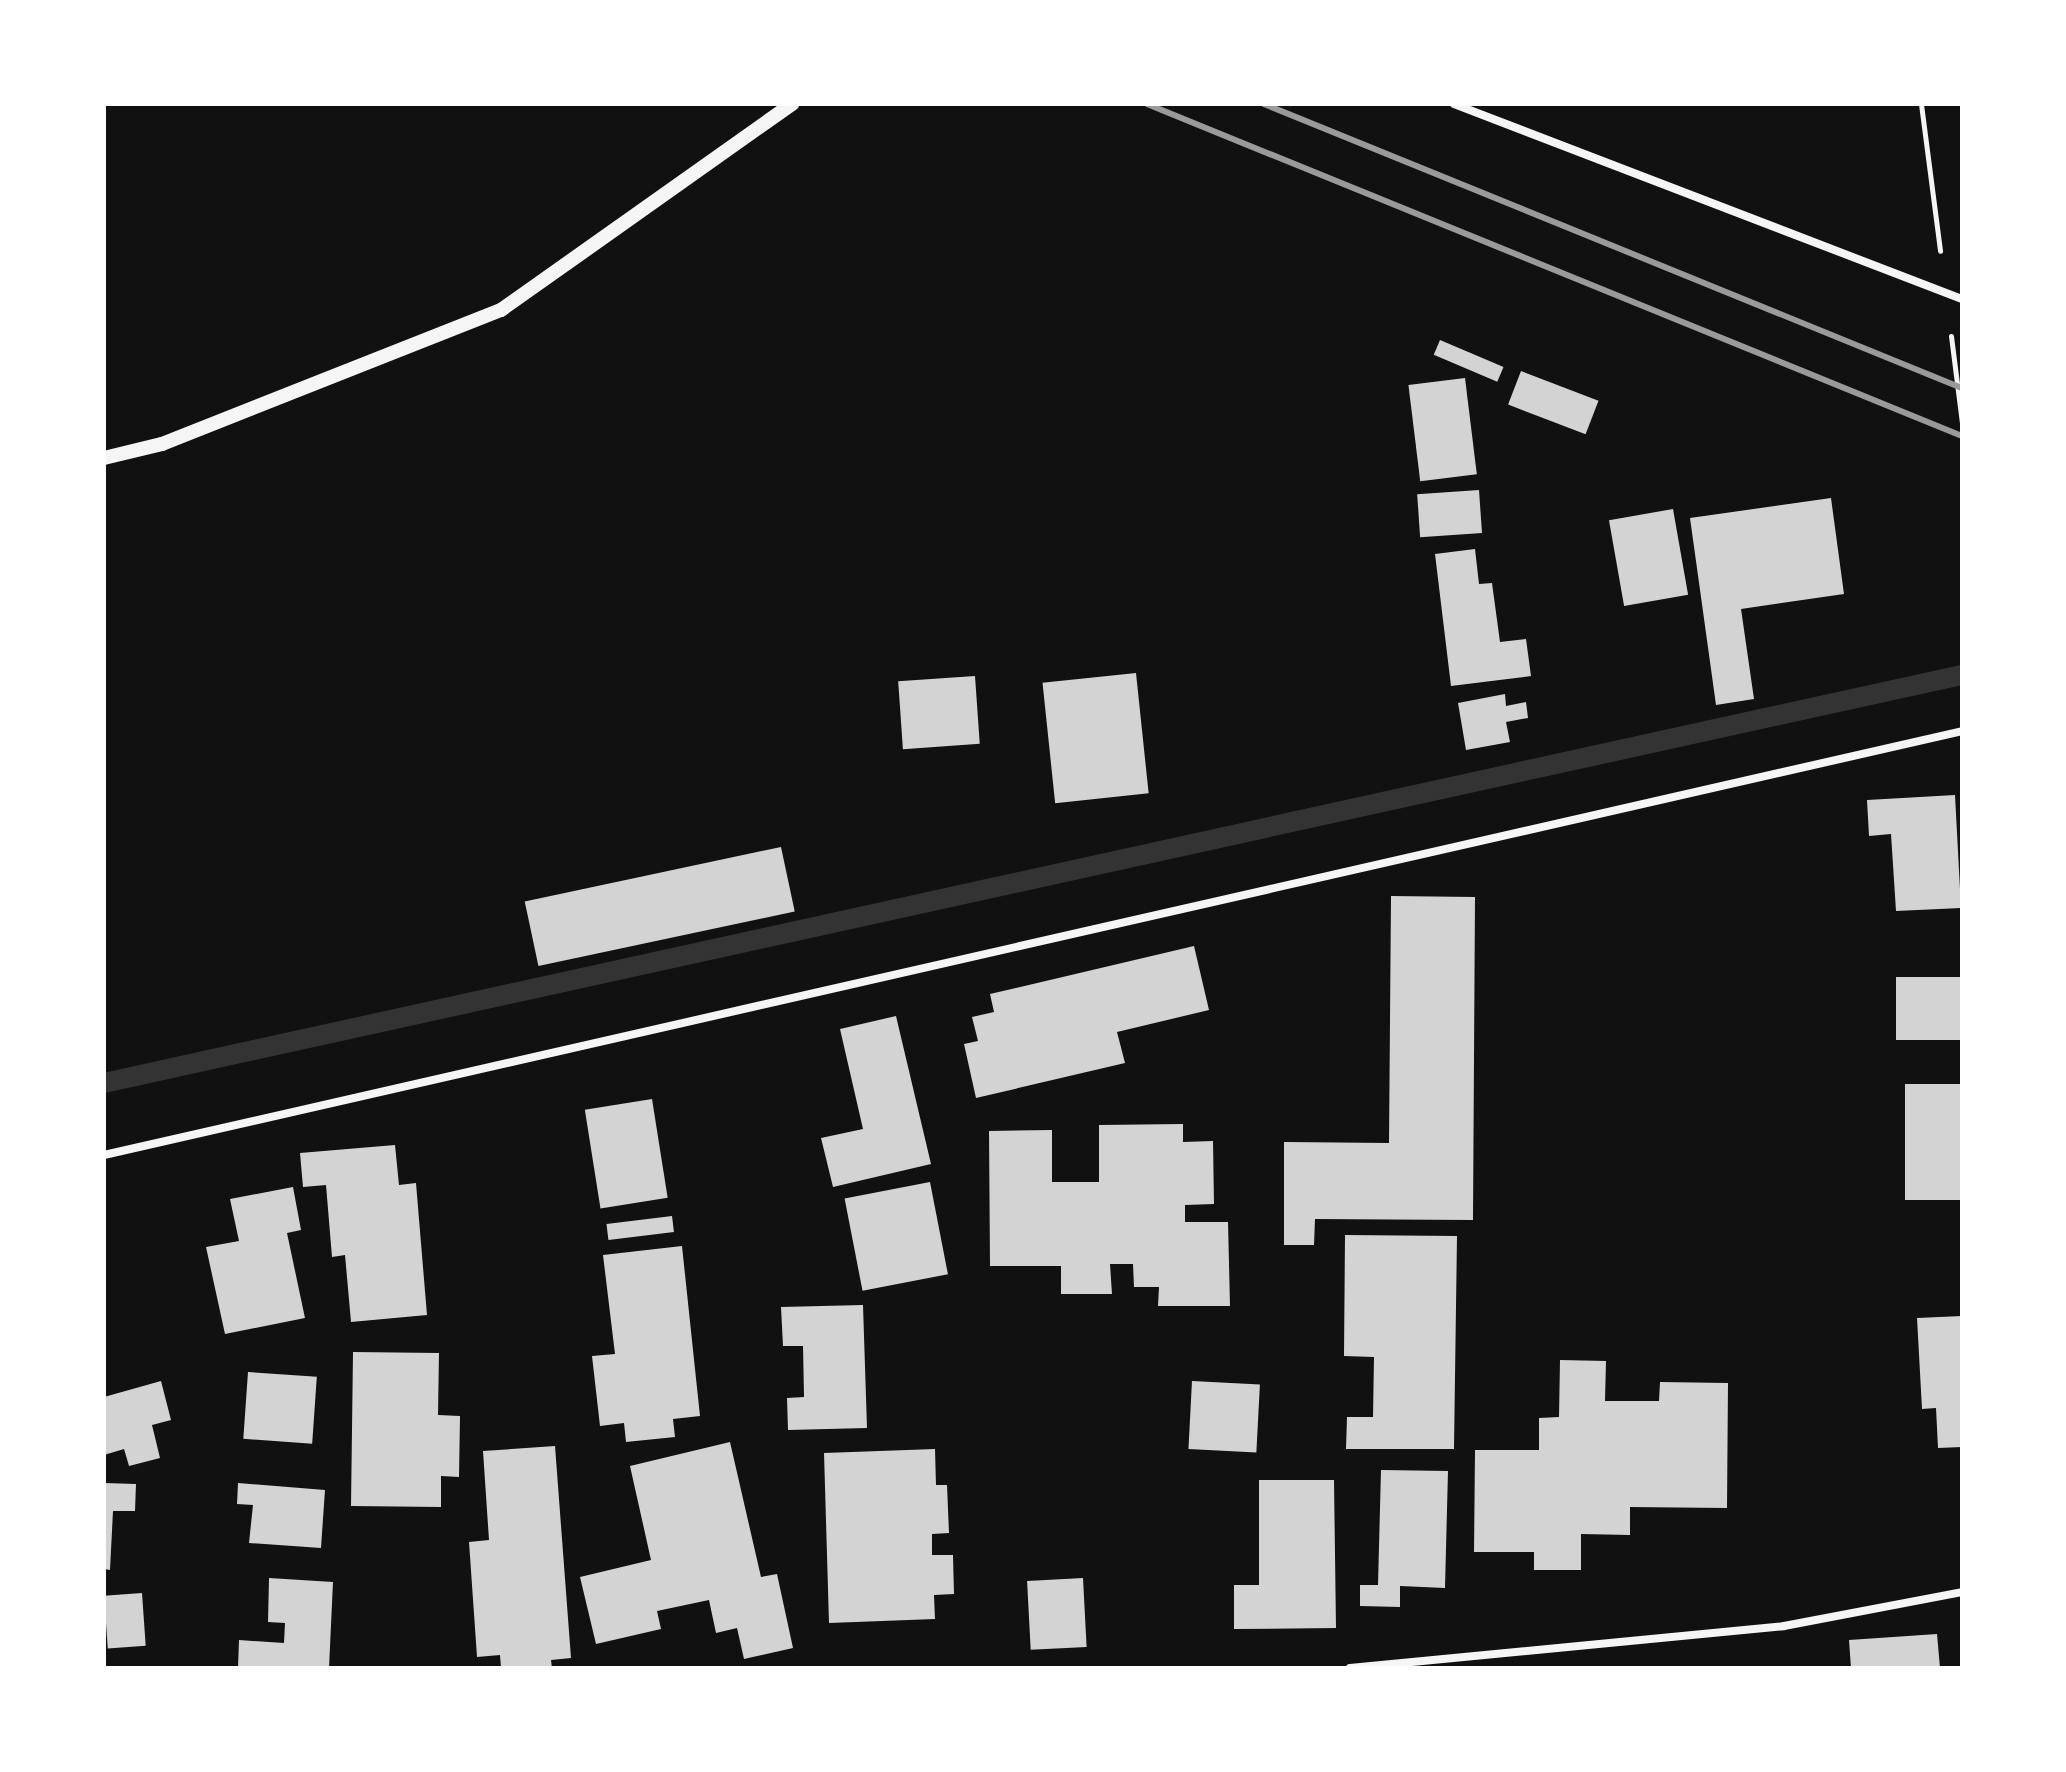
<!DOCTYPE html>
<style>
body{margin:0}
#map{position:relative;width:2066px;height:1772px;overflow:hidden;background:#111;font-family:"Roboto Condensed",sans-serif}
div>[style]{position:absolute}
[style*='--x']{left:calc(var(--x)*1px);top:calc(var(--y)*1px);width:calc(var(--w)*1px);rotate:calc(var(--a)*1deg)}
.stream>*{height:20px;margin:-10px;padding:0 10px;transform-origin:10px;border-radius:10px;background:#333}
.building>*{inset:0;background:#d3d3d3;transform-origin:0 0}
.path>*{height:5px;margin:-2.5px;padding:0 2.5px;transform-origin:2.5px;border-radius:2.5px;background:#f5f5f5}
.minor>*{height:8px;margin:-4px;padding:0 4px;transform-origin:4px;border-radius:4px;background:#f5f5f5}
.tertiary>*{height:14px;margin:-7px;padding:0 7px;transform-origin:7px;border-radius:7px;background:#f5f5f5}
.rail>*{height:6px;margin:-3px;padding:0 3px;transform-origin:3px;border-radius:3px;background:#9a9a9a}
span{translate:-50% -50%;white-space:nowrap;text-align:center;line-height:1.15;-webkit-text-stroke:7px #fff;paint-order:stroke}
.frame{position:absolute;inset:0;border:106px solid #fff;pointer-events:none}
</style>
<div id="map">
<div class="stream">
<i style="--x:104;--y:1083;--w:1902;--a:-12.39"></i>
</div>
<div class="building">
<i style="left:1440px;top:340px;width:69px;height:16px;rotate:23deg"></i>
<i style="left:1521px;top:371px;width:83px;height:36px;rotate:21deg"></i>
<i style="left:1465px;top:378px;width:97px;height:57px;rotate:83deg"></i>
<i style="left:1479px;top:490px;width:43px;height:62px;rotate:86deg"></i>
<i style="clip-path:polygon(1831px 498px,1844px 594px,1741px 609px,1754px 699px,1716px 705px,1690px 518px)"></i>
<i style="left:1673px;top:509px;width:87px;height:65px;rotate:80deg"></i>
<i style="clip-path:polygon(1475px 549px,1479px 584px,1492px 583px,1500px 642px,1526px 639px,1531px 676px,1451px 686px,1435px 554px)"></i>
<i style="left:1136px;top:673px;width:121px;height:94px;rotate:84deg"></i>
<i style="left:975px;top:676px;width:68px;height:77px;rotate:86deg"></i>
<i style="clip-path:polygon(1505px 694px,1506px 706px,1526px 702px,1528px 718px,1506px 722px,1510px 742px,1466px 750px,1458px 703px)"></i>
<i style="clip-path:polygon(1955px 795px,1961px 908px,1896px 911px,1891px 834px,1869px 836px,1867px 800px)"></i>
<i style="left:781px;top:847px;width:66px;height:262px;rotate:78deg"></i>
<i style="clip-path:polygon(1391px 896px,1475px 897px,1473px 1220px,1315px 1219px,1314px 1245px,1284px 1245px,1284px 1142px,1389px 1143px)"></i>
<i style="clip-path:polygon(1194px 946px,1209px 1010px,1117px 1032px,1125px 1063px,976px 1098px,964px 1044px,978px 1041px,972px 1017px,994px 1012px,990px 994px)"></i>
<i style="left:1962px;top:977px;width:63px;height:66px;rotate:90deg"></i>
<i style="clip-path:polygon(896px 1016px,931px 1164px,833px 1187px,821px 1138px,863px 1129px,840px 1029px)"></i>
<i style="left:1962px;top:1084px;width:116px;height:57px;rotate:90deg"></i>
<i style="left:652px;top:1099px;width:100px;height:68px;rotate:81deg"></i>
<i style="clip-path:polygon(1183px 1124px,1183px 1142px,1213px 1141px,1214px 1204px,1185px 1205px,1185px 1222px,1228px 1222px,1230px 1306px,1158px 1306px,1159px 1287px,1134px 1287px,1133px 1264px,1110px 1264px,1112px 1294px,1061px 1294px,1061px 1266px,990px 1266px,989px 1131px,1052px 1130px,1052px 1182px,1099px 1182px,1099px 1125px)"></i>
<i style="clip-path:polygon(395px 1145px,399px 1185px,416px 1183px,427px 1315px,351px 1322px,345px 1255px,332px 1257px,326px 1185px,303px 1187px,300px 1153px)"></i>
<i style="left:930px;top:1182px;width:94px;height:87px;rotate:79deg"></i>
<i style="clip-path:polygon(293px 1187px,301px 1230px,287px 1233px,305px 1318px,225px 1334px,206px 1247px,239px 1241px,230px 1199px)"></i>
<i style="left:672px;top:1216px;width:16px;height:66px;rotate:83deg"></i>
<i style="clip-path:polygon(1345px 1235px,1457px 1236px,1454px 1449px,1346px 1449px,1347px 1417px,1373px 1417px,1374px 1357px,1344px 1356px)"></i>
<i style="clip-path:polygon(682px 1246px,700px 1416px,673px 1419px,675px 1437px,626px 1442px,624px 1423px,600px 1426px,592px 1356px,615px 1354px,603px 1255px)"></i>
<i style="clip-path:polygon(863px 1305px,867px 1428px,788px 1430px,787px 1398px,804px 1397px,803px 1346px,783px 1346px,781px 1307px)"></i>
<i style="clip-path:polygon(1962px 1316px,1962px 1447px,1938px 1448px,1936px 1408px,1922px 1409px,1917px 1318px)"></i>
<i style="clip-path:polygon(353px 1352px,439px 1353px,438px 1415px,460px 1416px,459px 1477px,441px 1476px,441px 1507px,351px 1506px)"></i>
<i style="clip-path:polygon(1560px 1360px,1606px 1361px,1605px 1401px,1659px 1401px,1660px 1382px,1728px 1383px,1727px 1508px,1630px 1507px,1630px 1535px,1581px 1534px,1581px 1570px,1534px 1570px,1534px 1552px,1474px 1552px,1475px 1450px,1539px 1450px,1539px 1418px,1559px 1417px)"></i>
<i style="left:248px;top:1372px;width:69px;height:67px;rotate:4deg"></i>
<i style="clip-path:polygon(161px 1381px,171px 1420px,152px 1425px,160px 1458px,129px 1466px,124px 1449px,104px 1455px,104px 1397px)"></i>
<i style="left:1192px;top:1381px;width:68px;height:68px;rotate:3deg"></i>
<i style="clip-path:polygon(730px 1442px,761px 1577px,777px 1574px,793px 1648px,744px 1659px,737px 1628px,716px 1633px,709px 1600px,657px 1611px,661px 1629px,596px 1644px,580px 1577px,651px 1560px,630px 1466px)"></i>
<i style="clip-path:polygon(555px 1446px,571px 1658px,551px 1660px,552px 1668px,501px 1668px,500px 1655px,477px 1657px,469px 1542px,489px 1540px,483px 1451px)"></i>
<i style="clip-path:polygon(935px 1449px,936px 1485px,947px 1485px,949px 1533px,932px 1534px,932px 1555px,953px 1555px,954px 1594px,934px 1595px,935px 1619px,829px 1623px,824px 1453px)"></i>
<i style="clip-path:polygon(1381px 1470px,1448px 1471px,1445px 1588px,1400px 1586px,1400px 1607px,1360px 1606px,1360px 1585px,1378px 1585px)"></i>
<i style="clip-path:polygon(1259px 1480px,1334px 1480px,1336px 1628px,1234px 1629px,1234px 1585px,1259px 1585px)"></i>
<i style="clip-path:polygon(104px 1483px,136px 1484px,135px 1511px,113px 1511px,110px 1570px,104px 1569px)"></i>
<i style="clip-path:polygon(238px 1483px,325px 1490px,321px 1548px,249px 1543px,253px 1505px,237px 1504px)"></i>
<i style="clip-path:polygon(269px 1578px,333px 1582px,329px 1668px,238px 1668px,239px 1640px,284px 1643px,285px 1623px,268px 1622px)"></i>
<i style="left:1083px;top:1578px;width:69px;height:56px;rotate:87deg"></i>
<i style="left:142px;top:1593px;width:53px;height:38px;rotate:86deg"></i>
<i style="clip-path:polygon(1937px 1634px,1940px 1668px,1851px 1668px,1849px 1640px)"></i>
</div>
<div class="path">
<i style="--x:1921;--y:104;--w:148;--a:82.6"></i>
<i style="--x:1951;--y:336;--w:88;--a:82.8"></i>
</div>
<div class="minor">
<i style="--x:1454;--y:104;--w:544;--a:21"></i>
<i style="--x:104;--y:1155;--w:1906;--a:-12.85"></i>
<i style="--x:1350;--y:1668;--w:436;--a:-5.5"></i>
<i style="--x:1784;--y:1626;--w:181;--a:-10.8"></i>
</div>
<div class="tertiary">
<i style="--x:104;--y:458;--w:60;--a:-13.6"></i>
<i style="--x:162;--y:444;--w:365;--a:-21.6"></i>
<i style="--x:501;--y:310;--w:357;--a:-35.3"></i>
</div>
<div class="rail">
<i style="--x:1147;--y:104;--w:880;--a:22.16"></i>
<i style="--x:1264;--y:104;--w:754;--a:22.14"></i>
</div>
<div class="frame"></div>
</div>
